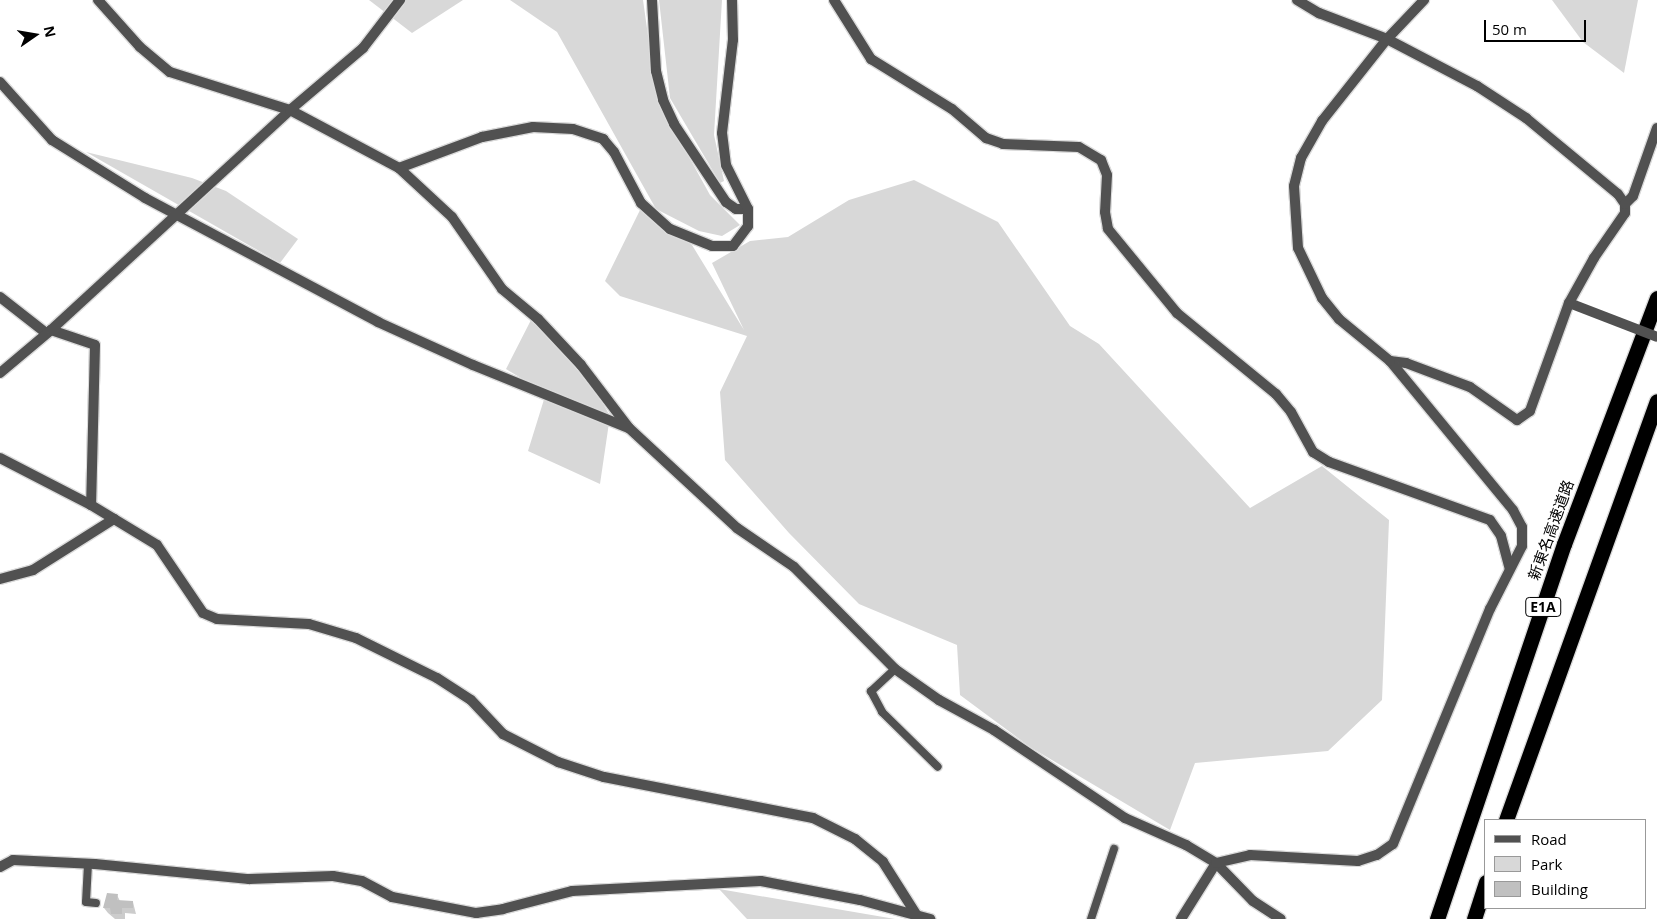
<!DOCTYPE html>
<meta charset="utf-8">
<style>
body{margin:0}
#map{position:relative;width:1657px;height:919px;overflow:hidden;background:#fff;font-family:"Open Sans","Noto Sans JP",sans-serif}
div>[style]{position:absolute}
[style*='--x']{left:calc(var(--x)*1px);top:calc(var(--y)*1px);width:calc(var(--w)*1px);rotate:calc(var(--a)*1deg)}
.green>*{inset:0;background:#d8d8d8}
.shadow>*{inset:0;background:#0003}
.building>*{inset:0;background:#c0c0c0}
.roads{filter:drop-shadow(1px 0 #dbdbdb) drop-shadow(-1px 0 #dbdbdb) drop-shadow(0 1px #dbdbdb) drop-shadow(0 -1px #dbdbdb)}
.service>*{height:8px;margin:-4px;padding:0 4px;transform-origin:4px;border-radius:4px;background:#515151}
.minor>*{height:10px;margin:-5px;padding:0 5px;transform-origin:5px;border-radius:5px;background:#515151}
.tertiary>*{height:10px;margin:-5px;padding:0 5px;transform-origin:5px;border-radius:5px;background:#515151}
.motorway>*{height:15px;margin:-7.5px;padding:0 7.5px;transform-origin:7.5px;border-radius:7.5px;background:#000}
.minor-bridge>*{height:10px;margin:-5px;padding:0 5px;transform-origin:5px;border-radius:5px;background:#515151}
span{translate:-50% -50%;white-space:nowrap;text-align:center;line-height:1.15;-webkit-text-stroke:4.5px #fff;paint-order:stroke}
.shield-label span{padding:1px 4px;background:#fff;border:1px solid;border-radius:4px;-webkit-text-stroke-width:0}
.shield-label{font-size:14px;color:#000;font-weight:700}
.street-label{font-size:15px;color:#000}
.legend{position:absolute;left:1484px;top:819px;width:162px;height:90px;box-sizing:border-box;background:#fff;border:1px solid #999;margin:0;padding:6px 9px;list-style:none;font-size:15px;color:#000}
.legend li{display:flex;align-items:center;gap:10px;height:25px}
.legend b{width:25px;border:1px solid #999}
.north{position:absolute;left:10px;top:10px;width:50px;height:50px;-webkit-text-stroke:4px #fff;paint-order:stroke;rotate:77deg;font-size:14px;font-weight:700;line-height:20px;text-align:center;color:#000}
.north::after{content:'';display:block;margin:auto;width:18px;height:22px;background:#000;clip-path:polygon(50% 0,100% 100%,50% 72%,0 100%)}
.scale{position:absolute;left:1484px;top:20px;width:102px;height:22px;box-sizing:border-box;border:2px solid #000;border-top:0;padding-left:6px;font-size:15px;line-height:18px;white-space:nowrap;color:#000;-webkit-text-stroke:4px #fff;paint-order:stroke}
</style>
<div id="map">
<div class="green">
<i style="clip-path:polygon(369px 0,463px 0,412px 33px)"></i>
<i style="clip-path:polygon(510px 0,643px 0,657px 99px,710px 195px,740px 225px,722px 236px,699px 231px,656px 209px,557px 32px)"></i>
<i style="clip-path:polygon(659px 0,722px 0,714px 135px,724px 181px,720px 183px,670px 98px)"></i>
<i style="clip-path:polygon(1552px 0,1638px 0,1624px 73px,1583px 42px)"></i>
<i style="clip-path:polygon(86px 152px,192px 178px,226px 191px,298px 239px,280px 263px)"></i>
<i style="clip-path:polygon(914px 180px,998px 222px,1070px 326px,1099px 344px,1250px 508px,1322px 466px,1389px 520px,1382px 700px,1328px 751px,1195px 763px,1170px 830px,1030px 747px,960px 695px,957px 645px,859px 604px,789px 533px,725px 460px,720px 392px,747px 336px,620px 296px,605px 281px,641px 208px,692px 245px,744px 330px,712px 263px,750px 241px,788px 237px,849px 200px)"></i>
<i style="clip-path:polygon(531px 320px,587px 375px,610px 416px,600px 484px,528px 451px,546px 393px,506px 369px)"></i>
<i style="clip-path:polygon(719px 889px,895px 919px,747px 919px)"></i>
</div>
<div class="shadow">
<i style="clip-path:polygon(117px 895px,120px 901px,133px 902px,136px 914px,125px 913px,125px 919px,115px 919px,108px 913px,104px 908px)"></i>
</div>
<div class="building">
<i style="clip-path:polygon(107px 893px,118px 894px,117px 900px,133px 901px,133px 908px,122px 908px,122px 914px,111px 914px,110px 908px,103px 908px)"></i>
</div>
<div class="roads">
<div class="service">
<i style="--x:895;--y:669;--w:33;--a:137"></i>
<i style="--x:871;--y:691;--w:24;--a:62"></i>
<i style="--x:882;--y:712;--w:78;--a:44.5"></i>
<i style="--x:88;--y:864;--w:38;--a:93"></i>
<i style="--x:86;--y:902;--w:10;--a:6"></i>
<i style="--x:1091;--y:919;--w:74;--a:-71.8"></i>
</div>
<div class="minor">
<i style="--x:98;--y:0;--w:63;--a:48.2"></i>
<i style="--x:140;--y:47;--w:39;--a:40"></i>
<i style="--x:170;--y:72;--w:126;--a:17.6"></i>
<i style="--x:290;--y:110;--w:123;--a:28"></i>
<i style="--x:399;--y:168;--w:72;--a:42.8"></i>
<i style="--x:452;--y:217;--w:88;--a:55.2"></i>
<i style="--x:502;--y:289;--w:47;--a:39.8"></i>
<i style="--x:538;--y:319;--w:63;--a:46.9"></i>
<i style="--x:581;--y:365;--w:79;--a:52.7"></i>
<i style="--x:629;--y:428;--w:147;--a:42.8"></i>
<i style="--x:737;--y:528;--w:69;--a:34.4"></i>
<i style="--x:794;--y:567;--w:144;--a:45.3"></i>
<i style="--x:895;--y:669;--w:54;--a:35.2"></i>
<i style="--x:939;--y:700;--w:63;--a:28.6"></i>
<i style="--x:994;--y:730;--w:158;--a:33.9"></i>
<i style="--x:1125;--y:818;--w:67;--a:23.9"></i>
<i style="--x:1186;--y:845;--w:35;--a:31"></i>
<i style="--x:1216;--y:863;--w:53;--a:45.8"></i>
<i style="--x:1253;--y:901;--w:33;--a:33"></i>
<i style="--x:652;--y:0;--w:71;--a:86.8"></i>
<i style="--x:656;--y:71;--w:30;--a:76"></i>
<i style="--x:663;--y:100;--w:26;--a:65"></i>
<i style="--x:674;--y:124;--w:94;--a:56.3"></i>
<i style="--x:726;--y:202;--w:12;--a:35"></i>
<i style="--x:736;--y:209;--w:12;--a:0"></i>
<i style="--x:834;--y:0;--w:70;--a:57.9"></i>
<i style="--x:871;--y:59;--w:95;--a:31.7"></i>
<i style="--x:952;--y:109;--w:45;--a:40.5"></i>
<i style="--x:986;--y:138;--w:18;--a:19"></i>
<i style="--x:1003;--y:144;--w:76;--a:2.3"></i>
<i style="--x:1079;--y:147;--w:26;--a:31"></i>
<i style="--x:1101;--y:160;--w:16;--a:68"></i>
<i style="--x:1107;--y:175;--w:37;--a:93"></i>
<i style="--x:1105;--y:212;--w:17;--a:80"></i>
<i style="--x:1108;--y:229;--w:109;--a:50.6"></i>
<i style="--x:1177;--y:313;--w:128;--a:39.3"></i>
<i style="--x:1276;--y:394;--w:23;--a:50"></i>
<i style="--x:1291;--y:412;--w:46;--a:61.2"></i>
<i style="--x:1313;--y:452;--w:19;--a:32"></i>
<i style="--x:1329;--y:462;--w:171;--a:19.8"></i>
<i style="--x:1490;--y:520;--w:19;--a:55"></i>
<i style="--x:1501;--y:536;--w:34;--a:75"></i>
<i style="--x:1297;--y:0;--w:26;--a:31"></i>
<i style="--x:1319;--y:13;--w:73;--a:20.9"></i>
<i style="--x:1387;--y:39;--w:102;--a:27.6"></i>
<i style="--x:1477;--y:86;--w:59;--a:33.1"></i>
<i style="--x:1526;--y:118;--w:119;--a:39.6"></i>
<i style="--x:1618;--y:194;--w:12;--a:55"></i>
<i style="--x:1625;--y:204;--w:9;--a:90"></i>
<i style="--x:1625;--y:213;--w:55;--a:124.6"></i>
<i style="--x:1594;--y:258;--w:51;--a:119.1"></i>
<i style="--x:1569;--y:303;--w:115;--a:109.9"></i>
<i style="--x:1530;--y:411;--w:16;--a:145"></i>
<i style="--x:1517;--y:420;--w:57;--a:-144.9"></i>
<i style="--x:1470;--y:387;--w:68;--a:-159.4"></i>
<i style="--x:1406;--y:363;--w:16;--a:-173"></i>
<i style="--x:1387;--y:39;--w:54;--a:-46.5"></i>
<i style="--x:0;--y:82;--w:78;--a:48.1"></i>
<i style="--x:52;--y:140;--w:110;--a:31.9"></i>
<i style="--x:145;--y:198;--w:264;--a:28"></i>
<i style="--x:378;--y:322;--w:104;--a:24.4"></i>
<i style="--x:473;--y:365;--w:167;--a:22.1"></i>
<i style="--x:399;--y:168;--w:89;--a:-20.5"></i>
<i style="--x:482;--y:137;--w:52;--a:-11.1"></i>
<i style="--x:533;--y:127;--w:40;--a:2.9"></i>
<i style="--x:573;--y:129;--w:32;--a:18"></i>
<i style="--x:603;--y:139;--w:17;--a:50"></i>
<i style="--x:614;--y:152;--w:58;--a:62.1"></i>
<i style="--x:641;--y:203;--w:39;--a:42"></i>
<i style="--x:670;--y:229;--w:45;--a:22"></i>
<i style="--x:712;--y:246;--w:21;--a:0"></i>
<i style="--x:733;--y:246;--w:25;--a:-53"></i>
<i style="--x:748;--y:226;--w:17;--a:-90"></i>
<i style="--x:748;--y:209;--w:49;--a:-116.6"></i>
<i style="--x:726;--y:165;--w:32;--a:-97"></i>
<i style="--x:722;--y:133;--w:94;--a:-83.3"></i>
<i style="--x:733;--y:40;--w:40;--a:-91.4"></i>
<i style="--x:1625;--y:204;--w:11;--a:-45"></i>
<i style="--x:1633;--y:196;--w:72;--a:-70.6"></i>
<i style="--x:0;--y:297;--w:58;--a:38"></i>
<i style="--x:51;--y:330;--w:46;--a:18.8"></i>
<i style="--x:95;--y:345;--w:160;--a:91.4"></i>
<i style="--x:0;--y:458;--w:102;--a:27.3"></i>
<i style="--x:91;--y:505;--w:77;--a:31.2"></i>
<i style="--x:157;--y:545;--w:82;--a:55.9"></i>
<i style="--x:203;--y:613;--w:15;--a:23"></i>
<i style="--x:217;--y:619;--w:92;--a:3.1"></i>
<i style="--x:309;--y:624;--w:49;--a:16.6"></i>
<i style="--x:356;--y:638;--w:90;--a:26.3"></i>
<i style="--x:437;--y:678;--w:40;--a:32.9"></i>
<i style="--x:471;--y:700;--w:47;--a:46.7"></i>
<i style="--x:503;--y:734;--w:62;--a:27"></i>
<i style="--x:558;--y:762;--w:48;--a:18.1"></i>
<i style="--x:604;--y:777;--w:213;--a:11.1"></i>
<i style="--x:813;--y:818;--w:47;--a:26.6"></i>
<i style="--x:855;--y:839;--w:36;--a:39"></i>
<i style="--x:883;--y:862;--w:62;--a:57.6"></i>
<i style="--x:0;--y:579;--w:34;--a:-15"></i>
<i style="--x:33;--y:570;--w:96;--a:-32.2"></i>
<i style="--x:0;--y:867;--w:15;--a:-28"></i>
<i style="--x:13;--y:860;--w:82;--a:2.8"></i>
<i style="--x:95;--y:864;--w:155;--a:5.6"></i>
<i style="--x:249;--y:879;--w:84;--a:-2"></i>
<i style="--x:333;--y:876;--w:29;--a:10"></i>
<i style="--x:362;--y:881;--w:34;--a:28"></i>
<i style="--x:392;--y:897;--w:86;--a:10.8"></i>
<i style="--x:476;--y:913;--w:27;--a:-8"></i>
<i style="--x:503;--y:909;--w:71;--a:-14.6"></i>
<i style="--x:572;--y:891;--w:189;--a:-3"></i>
<i style="--x:761;--y:881;--w:101;--a:10.9"></i>
<i style="--x:860;--y:900;--w:73;--a:15.2"></i>
</div>
<div class="tertiary">
<i style="--x:0;--y:373;--w:67;--a:-40.1"></i>
<i style="--x:51;--y:330;--w:325;--a:-42.6"></i>
<i style="--x:290;--y:110;--w:96;--a:-40.3"></i>
<i style="--x:363;--y:48;--w:61;--a:-52.4"></i>
<i style="--x:1181;--y:919;--w:66;--a:-58"></i>
<i style="--x:1216;--y:863;--w:35;--a:-13"></i>
<i style="--x:1250;--y:855;--w:108;--a:3.2"></i>
<i style="--x:1358;--y:861;--w:20;--a:-18"></i>
<i style="--x:1377;--y:855;--w:19;--a:-35"></i>
<i style="--x:1393;--y:844;--w:254;--a:-67.6"></i>
<i style="--x:1490;--y:609;--w:71;--a:-63.1"></i>
<i style="--x:1522;--y:546;--w:19;--a:-90"></i>
<i style="--x:1522;--y:527;--w:19;--a:-118"></i>
<i style="--x:1513;--y:510;--w:193;--a:-129.5"></i>
<i style="--x:1390;--y:361;--w:66;--a:-140.5"></i>
<i style="--x:1339;--y:319;--w:27;--a:-129"></i>
<i style="--x:1322;--y:298;--w:55;--a:-115.6"></i>
<i style="--x:1298;--y:248;--w:62;--a:-93.7"></i>
<i style="--x:1294;--y:186;--w:29;--a:-76"></i>
<i style="--x:1301;--y:158;--w:43;--a:-60.4"></i>
<i style="--x:1322;--y:121;--w:105;--a:-51.6"></i>
</div>
<div class="motorway">
<i style="--x:1506;--y:820;--w:445;--a:-70.2"></i>
<i style="--x:1437;--y:919;--w:396;--a:-71.3"></i>
<i style="--x:1564;--y:544;--w:263;--a:-69.3"></i>
<i style="--x:1474;--y:919;--w:39;--a:-72"></i>
</div>
</div>
<div class="minor-bridge">
<i style="--x:1569;--y:303;--w:94;--a:21.1"></i>
</div>
<div class="shield-label">
<span style="left:1543px;top:607px">E1A</span>
</div>
<div class="street-label">
<span style="left:1551px;top:530px;rotate:-70deg">新東名高速道路</span>
</div>
<ul class="legend">
<li><b style="height:6px;background:#515151"></b>Road</li>
<li><b style="height:14px;background:#d8d8d8"></b>Park</li>
<li><b style="height:14px;background:#c0c0c0"></b>Building</li>
</ul>
<div class="north">N</div>
<div class="scale">50 m</div>
</div>
